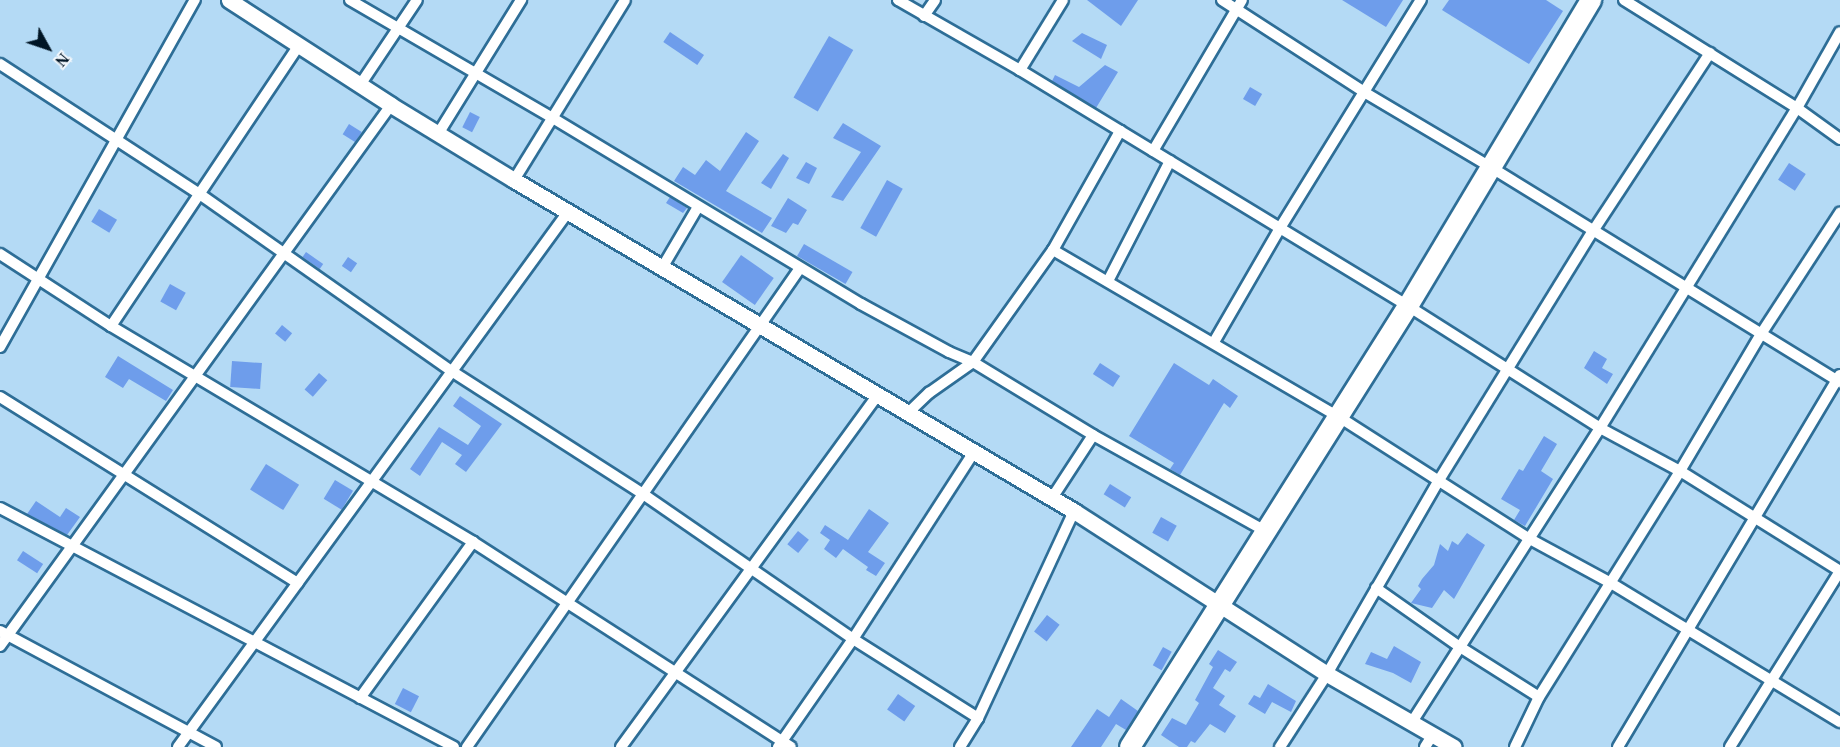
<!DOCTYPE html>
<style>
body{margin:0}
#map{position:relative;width:1840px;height:747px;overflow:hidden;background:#b4daf5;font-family:Georgia,serif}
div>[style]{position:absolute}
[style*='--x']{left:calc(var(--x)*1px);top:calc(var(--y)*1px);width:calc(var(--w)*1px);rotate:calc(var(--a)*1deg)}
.building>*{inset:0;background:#6e9deb;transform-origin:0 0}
.roads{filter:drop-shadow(2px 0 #2e6e97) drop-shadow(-2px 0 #2e6e97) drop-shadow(0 2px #2e6e97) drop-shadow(0 -2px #2e6e97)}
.street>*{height:10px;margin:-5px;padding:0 5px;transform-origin:5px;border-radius:5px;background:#fff}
.secondary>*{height:15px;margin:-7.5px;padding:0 7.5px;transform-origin:7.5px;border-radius:7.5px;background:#fff}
.highway>*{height:20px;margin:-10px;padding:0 10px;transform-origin:10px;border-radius:10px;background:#fff}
span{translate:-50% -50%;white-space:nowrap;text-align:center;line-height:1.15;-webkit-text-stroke:4.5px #f0f6fb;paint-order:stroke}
.north{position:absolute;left:18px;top:18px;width:60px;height:60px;-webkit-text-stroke:4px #f0f6fb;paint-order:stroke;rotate:130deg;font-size:16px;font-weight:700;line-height:24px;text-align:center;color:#001525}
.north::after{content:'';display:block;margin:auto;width:21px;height:27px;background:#001525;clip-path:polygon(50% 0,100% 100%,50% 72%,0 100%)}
</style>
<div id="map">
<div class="building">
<i style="clip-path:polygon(1087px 0,1138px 0,1121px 26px)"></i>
<i style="clip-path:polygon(1342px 0,1403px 0,1386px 27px)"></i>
<i style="clip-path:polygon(1449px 0,1546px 0,1563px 11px,1529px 64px,1442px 10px)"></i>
<i style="left:670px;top:32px;width:41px;height:12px;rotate:34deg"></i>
<i style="clip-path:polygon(1082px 33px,1107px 45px,1101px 59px,1072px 41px)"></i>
<i style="left:829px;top:36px;width:28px;height:71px;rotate:30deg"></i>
<i style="clip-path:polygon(1105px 65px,1118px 72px,1096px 108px,1052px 81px,1055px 75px,1079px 87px)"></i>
<i style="left:1250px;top:87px;width:14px;height:14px;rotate:30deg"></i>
<i style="left:470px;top:112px;width:11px;height:17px;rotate:27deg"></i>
<i style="clip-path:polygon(843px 123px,881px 146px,843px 201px,831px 197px,861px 152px,833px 138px)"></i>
<i style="left:349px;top:124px;width:15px;height:12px;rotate:32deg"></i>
<i style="clip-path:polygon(746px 132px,759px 141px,726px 191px,772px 218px,762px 233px,674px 181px,683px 167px,695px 175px,706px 160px,720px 171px)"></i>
<i style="clip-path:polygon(783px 154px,789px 158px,771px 189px,761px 183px)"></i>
<i style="clip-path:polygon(806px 162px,817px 168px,809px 184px,796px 178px)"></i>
<i style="left:1789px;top:163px;width:20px;height:20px;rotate:33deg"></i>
<i style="left:887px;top:180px;width:18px;height:55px;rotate:29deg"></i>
<i style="clip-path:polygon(670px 197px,687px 208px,683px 213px,666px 203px)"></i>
<i style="clip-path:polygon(788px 198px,807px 210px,798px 225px,793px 223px,786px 233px,771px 226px)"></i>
<i style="left:99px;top:209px;width:21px;height:15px;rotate:31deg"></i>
<i style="left:804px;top:244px;width:56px;height:14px;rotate:30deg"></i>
<i style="left:306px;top:252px;width:21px;height:6px;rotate:35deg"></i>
<i style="left:741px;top:255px;width:40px;height:33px;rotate:35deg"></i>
<i style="left:348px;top:257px;width:11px;height:11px;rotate:34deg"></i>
<i style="left:170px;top:284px;width:18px;height:20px;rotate:29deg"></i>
<i style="left:282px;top:325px;width:13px;height:11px;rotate:39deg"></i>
<i style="clip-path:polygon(1594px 351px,1607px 359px,1602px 368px,1613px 374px,1607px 384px,1584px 368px)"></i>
<i style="clip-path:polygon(118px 356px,173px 390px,166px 401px,129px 379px,123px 388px,105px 377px)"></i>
<i style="left:232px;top:361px;width:30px;height:26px;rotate:4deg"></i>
<i style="left:1100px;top:363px;width:24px;height:13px;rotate:33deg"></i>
<i style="clip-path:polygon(1174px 363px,1209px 385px,1213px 379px,1238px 396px,1230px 408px,1224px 403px,1180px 475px,1170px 469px,1174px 463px,1129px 436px)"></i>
<i style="left:319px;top:373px;width:11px;height:22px;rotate:41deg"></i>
<i style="clip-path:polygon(460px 396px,502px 424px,466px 472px,455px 464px,462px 455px,442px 442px,420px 476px,410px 469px,439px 427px,468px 445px,481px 426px,453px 406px)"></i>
<i style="clip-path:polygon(1544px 436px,1557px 444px,1541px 471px,1553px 479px,1525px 526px,1514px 520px,1520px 510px,1501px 499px,1519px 469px,1523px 471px)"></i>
<i style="left:266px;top:464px;width:39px;height:30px;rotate:32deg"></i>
<i style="left:335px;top:480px;width:21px;height:22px;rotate:31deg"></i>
<i style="left:1110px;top:484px;width:25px;height:12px;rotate:32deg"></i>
<i style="clip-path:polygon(36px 501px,60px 517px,66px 508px,80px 517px,67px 535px,27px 514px)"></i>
<i style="clip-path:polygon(869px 509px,889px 523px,868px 552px,885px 563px,876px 576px,866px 570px,868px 567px,843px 549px,836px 558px,824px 549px,830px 540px,820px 533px,825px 525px,848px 540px)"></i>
<i style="left:1161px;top:517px;width:18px;height:18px;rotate:29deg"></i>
<i style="left:798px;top:531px;width:14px;height:17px;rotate:39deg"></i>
<i style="clip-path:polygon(1467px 533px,1485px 545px,1454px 599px,1444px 590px,1432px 608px,1411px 603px,1421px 589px,1418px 586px,1422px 579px,1434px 565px,1440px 544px,1448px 551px,1452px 541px,1458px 545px)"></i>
<i style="left:23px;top:551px;width:24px;height:11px;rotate:33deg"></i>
<i style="left:1047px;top:615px;width:16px;height:21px;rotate:38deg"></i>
<i style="clip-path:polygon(1394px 646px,1421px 662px,1411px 683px,1393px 673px,1365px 664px,1371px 652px,1387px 659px)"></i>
<i style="left:1163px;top:647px;width:10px;height:21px;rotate:29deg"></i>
<i style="clip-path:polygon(1218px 650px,1237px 662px,1230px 672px,1225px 669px,1213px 688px,1225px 696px,1219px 705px,1236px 716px,1225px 733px,1210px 724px,1195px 743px,1191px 741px,1187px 747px,1179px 747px,1161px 735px,1172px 718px,1186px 725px,1199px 703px,1195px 700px,1213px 667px,1209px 664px)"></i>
<i style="clip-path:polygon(1268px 684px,1296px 701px,1291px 712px,1272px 702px,1265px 714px,1248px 704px,1254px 695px,1260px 698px)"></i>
<i style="left:403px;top:688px;width:18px;height:18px;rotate:27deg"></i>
<i style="left:898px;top:694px;width:21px;height:19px;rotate:35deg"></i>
<i style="clip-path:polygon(1121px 699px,1138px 711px,1126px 730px,1116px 724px,1101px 747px,1071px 747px,1097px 709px,1109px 717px)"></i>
</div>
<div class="roads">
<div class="street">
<i style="--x:350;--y:0;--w:233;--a:30.2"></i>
<i style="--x:551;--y:117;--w:362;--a:31.1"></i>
<i style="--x:861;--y:304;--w:100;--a:28.6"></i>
<i style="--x:949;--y:352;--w:26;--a:23"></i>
<i style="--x:973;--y:362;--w:140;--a:31.3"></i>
<i style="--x:1093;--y:435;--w:199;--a:29.1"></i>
<i style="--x:898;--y:0;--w:141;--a:29.8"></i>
<i style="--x:1020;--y:70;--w:454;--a:31.3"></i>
<i style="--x:1408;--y:306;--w:227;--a:32.4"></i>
<i style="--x:1600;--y:428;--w:91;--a:28.3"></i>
<i style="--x:1680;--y:471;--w:189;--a:32"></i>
<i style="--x:1222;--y:0;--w:169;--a:32.9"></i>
<i style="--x:1364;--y:92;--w:149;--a:30.7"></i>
<i style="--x:1492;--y:168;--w:409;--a:31.6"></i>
<i style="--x:1624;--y:0;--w:204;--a:32"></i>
<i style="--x:1797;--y:108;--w:53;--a:35.8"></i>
<i style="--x:924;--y:16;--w:19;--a:-55"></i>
<i style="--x:0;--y:64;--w:240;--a:33.1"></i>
<i style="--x:201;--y:195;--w:308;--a:35.1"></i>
<i style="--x:453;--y:372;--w:226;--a:32.7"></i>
<i style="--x:643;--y:494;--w:255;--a:34.6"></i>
<i style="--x:853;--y:639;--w:148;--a:32.3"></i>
<i style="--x:1020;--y:70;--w:82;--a:-58.4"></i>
<i style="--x:360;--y:85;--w:102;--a:-56.2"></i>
<i style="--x:438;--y:134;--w:158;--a:-58.2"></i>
<i style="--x:1153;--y:151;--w:175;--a:-59.5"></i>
<i style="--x:514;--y:180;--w:211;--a:-58.3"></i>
<i style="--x:1053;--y:250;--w:331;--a:30.3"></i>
<i style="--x:1339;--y:417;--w:224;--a:32.6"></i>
<i style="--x:1528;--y:538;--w:94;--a:28.5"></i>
<i style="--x:1611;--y:583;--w:268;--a:31.3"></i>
<i style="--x:0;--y:254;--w:132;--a:33"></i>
<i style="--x:111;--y:326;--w:422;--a:30.8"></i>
<i style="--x:473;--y:542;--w:378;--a:32.8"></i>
<i style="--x:662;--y:268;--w:71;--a:-59.5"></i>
<i style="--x:1108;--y:281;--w:135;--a:-62.7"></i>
<i style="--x:111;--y:326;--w:338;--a:-56.2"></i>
<i style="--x:1214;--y:342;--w:132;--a:-59.9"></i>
<i style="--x:1280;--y:228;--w:268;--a:-58.3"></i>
<i style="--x:0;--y:347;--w:398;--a:-60.7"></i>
<i style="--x:0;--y:397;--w:351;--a:32"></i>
<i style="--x:909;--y:412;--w:28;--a:-44"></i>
<i style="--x:929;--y:393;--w:54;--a:-35.2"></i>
<i style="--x:973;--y:362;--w:138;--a:-54.5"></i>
<i style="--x:1053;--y:250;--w:137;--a:-60.6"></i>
<i style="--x:1052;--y:498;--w:75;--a:-56.9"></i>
<i style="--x:0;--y:508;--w:513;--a:27.76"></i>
<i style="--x:1376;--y:588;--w:103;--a:35.1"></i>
<i style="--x:1460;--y:647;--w:93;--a:32.3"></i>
<i style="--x:0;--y:631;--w:245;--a:28.2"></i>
<i style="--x:0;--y:646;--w:668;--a:-54.14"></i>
<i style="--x:360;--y:698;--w:193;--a:-54.1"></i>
<i style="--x:1412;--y:722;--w:349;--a:-57.4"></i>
<i style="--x:1600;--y:428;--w:376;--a:-58.4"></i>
<i style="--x:1797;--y:108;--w:87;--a:-60.5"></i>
<i style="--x:178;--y:747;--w:662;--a:-53.91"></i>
<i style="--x:467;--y:747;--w:583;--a:-55.19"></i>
<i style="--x:621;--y:747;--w:436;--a:-53.9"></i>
<i style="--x:778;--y:747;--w:131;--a:-55.2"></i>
<i style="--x:853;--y:639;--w:223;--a:-57.1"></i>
<i style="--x:960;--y:747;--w:34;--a:-58"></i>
<i style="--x:978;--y:718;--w:228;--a:-65.1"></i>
<i style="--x:1280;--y:747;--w:87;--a:-57.2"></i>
<i style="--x:1327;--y:674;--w:224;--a:-60"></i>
<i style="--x:1439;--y:480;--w:293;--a:-58.3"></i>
<i style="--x:1593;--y:231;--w:213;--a:-56.7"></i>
<i style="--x:1425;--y:747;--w:15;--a:-58"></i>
<i style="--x:1515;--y:747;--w:55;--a:-64.4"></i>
<i style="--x:1539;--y:697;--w:266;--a:-58"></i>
<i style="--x:1680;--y:471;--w:159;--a:-59.4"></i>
<i style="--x:1761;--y:334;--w:145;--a:-56.9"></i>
<i style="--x:1618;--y:747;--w:433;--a:-59.2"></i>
<i style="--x:1730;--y:747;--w:208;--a:-58"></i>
</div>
<div class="secondary">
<i style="--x:229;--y:0;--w:193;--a:32.9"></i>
<i style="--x:391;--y:105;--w:144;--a:31.4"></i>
<i style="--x:514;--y:180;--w:651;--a:30.59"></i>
<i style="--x:1074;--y:511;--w:301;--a:32.8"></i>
<i style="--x:1327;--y:674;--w:146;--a:29.9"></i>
</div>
<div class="highway">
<i style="--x:1130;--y:747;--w:521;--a:-57.77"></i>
<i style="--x:1408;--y:306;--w:357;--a:-59.1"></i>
</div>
</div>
<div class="north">N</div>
</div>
